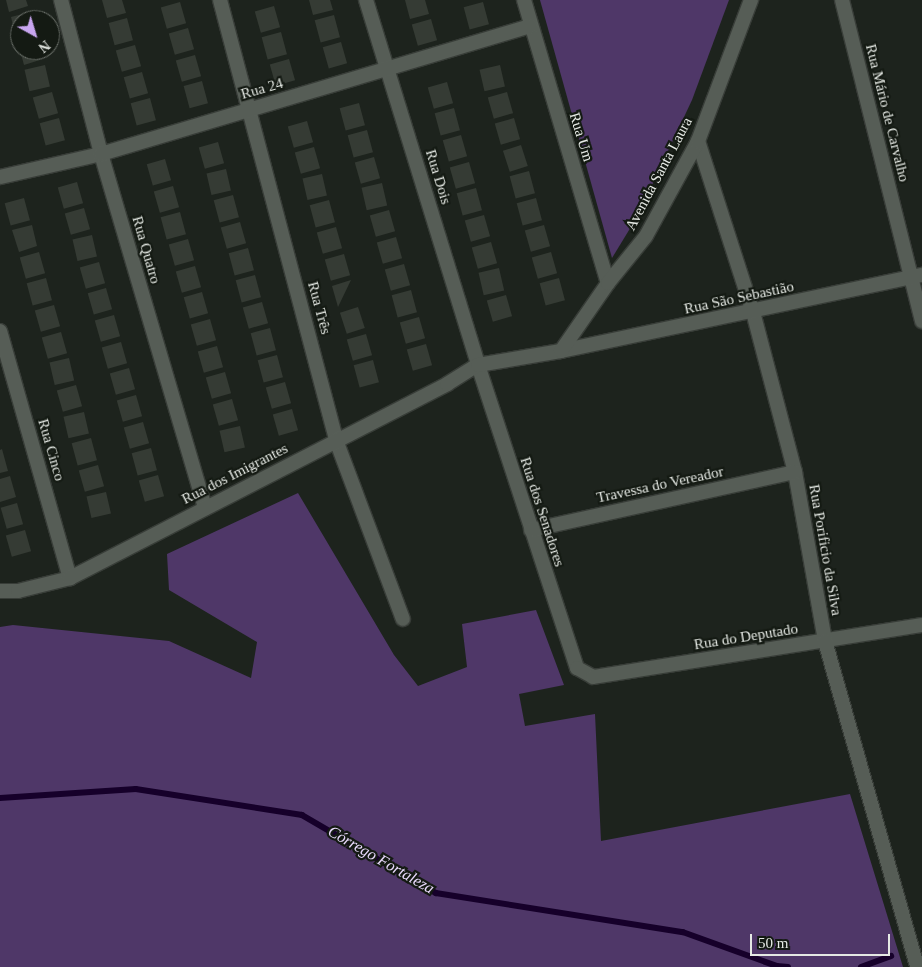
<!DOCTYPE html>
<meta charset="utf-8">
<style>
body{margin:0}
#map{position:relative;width:922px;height:967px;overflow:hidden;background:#1d231d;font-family:"Times New Roman",serif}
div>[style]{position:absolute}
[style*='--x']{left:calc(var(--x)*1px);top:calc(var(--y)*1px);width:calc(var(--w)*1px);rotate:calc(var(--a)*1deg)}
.green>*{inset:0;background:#4f3768}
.stream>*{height:5.5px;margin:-2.75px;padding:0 2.75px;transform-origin:2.75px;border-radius:2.75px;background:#16002a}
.building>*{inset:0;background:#353b34;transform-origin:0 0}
.roads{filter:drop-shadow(1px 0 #383d38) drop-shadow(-1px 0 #383d38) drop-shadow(0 1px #383d38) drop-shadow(0 -1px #383d38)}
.minor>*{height:14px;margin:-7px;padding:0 7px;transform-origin:7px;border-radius:7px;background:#565d56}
span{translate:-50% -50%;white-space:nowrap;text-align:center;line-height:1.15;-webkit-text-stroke:4.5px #141a13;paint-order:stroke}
.street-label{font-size:15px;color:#e5e9e4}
.water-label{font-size:16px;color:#e8d9fb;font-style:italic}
.north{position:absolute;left:10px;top:10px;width:50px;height:50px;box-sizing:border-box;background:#141a13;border:1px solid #686d67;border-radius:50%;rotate:141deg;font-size:14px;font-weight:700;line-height:20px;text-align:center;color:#e5e9e4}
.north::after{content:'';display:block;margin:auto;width:18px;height:22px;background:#c8a6ef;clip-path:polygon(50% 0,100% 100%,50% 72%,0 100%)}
.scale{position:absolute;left:750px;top:934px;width:140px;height:22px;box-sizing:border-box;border:2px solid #e5e9e4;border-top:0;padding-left:6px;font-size:15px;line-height:18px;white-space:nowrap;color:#e5e9e4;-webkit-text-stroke:4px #141a13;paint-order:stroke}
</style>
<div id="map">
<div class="green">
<i style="clip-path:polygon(540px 0,729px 0,692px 100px,637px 217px,612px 258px)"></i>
<i style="clip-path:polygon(298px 493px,394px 655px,418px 686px,467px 667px,462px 624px,536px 610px,564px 685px,519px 694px,525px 726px,595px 714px,601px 841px,850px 794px,903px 967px,0 967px,0 627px,13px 625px,169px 641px,251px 678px,257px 642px,169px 590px,167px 554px)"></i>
</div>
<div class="stream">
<i style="--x:0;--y:798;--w:136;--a:-3.8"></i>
<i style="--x:136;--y:789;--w:168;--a:8.9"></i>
<i style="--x:302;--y:815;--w:155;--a:30.2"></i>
<i style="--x:436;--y:893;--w:250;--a:9"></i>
<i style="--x:683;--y:932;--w:100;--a:19.9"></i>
<i style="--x:777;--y:966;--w:11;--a:5"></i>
<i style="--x:861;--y:967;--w:32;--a:-20"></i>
</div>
<div class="building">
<i style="clip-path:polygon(6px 0,26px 0,28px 6px,9px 12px)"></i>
<i style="clip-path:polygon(102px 0,122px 0,126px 13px,107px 18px)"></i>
<i style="clip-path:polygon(309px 0,330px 0,333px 10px,313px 15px)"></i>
<i style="clip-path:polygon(405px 0,425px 0,429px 14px,410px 19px)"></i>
<i style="left:180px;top:2px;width:22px;height:20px;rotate:74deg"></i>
<i style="left:483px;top:2px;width:23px;height:20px;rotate:75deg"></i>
<i style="left:274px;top:6px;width:22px;height:20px;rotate:74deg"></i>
<i style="clip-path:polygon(30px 12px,32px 20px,20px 20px,20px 37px,16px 38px,11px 17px)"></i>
<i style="left:334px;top:15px;width:23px;height:20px;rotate:75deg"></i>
<i style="left:127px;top:18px;width:23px;height:19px;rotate:75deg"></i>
<i style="left:431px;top:19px;width:22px;height:20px;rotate:74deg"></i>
<i style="left:188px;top:28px;width:22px;height:20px;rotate:74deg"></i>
<i style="left:281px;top:32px;width:23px;height:20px;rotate:75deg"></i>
<i style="left:341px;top:42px;width:22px;height:19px;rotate:74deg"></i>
<i style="left:135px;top:45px;width:22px;height:20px;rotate:74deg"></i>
<i style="clip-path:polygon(20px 50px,40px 50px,43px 59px,24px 65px)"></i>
<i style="left:195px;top:55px;width:22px;height:20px;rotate:74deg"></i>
<i style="left:289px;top:59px;width:22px;height:20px;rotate:74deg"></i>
<i style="left:45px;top:65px;width:22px;height:21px;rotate:77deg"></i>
<i style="left:500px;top:65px;width:22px;height:21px;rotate:77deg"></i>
<i style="left:142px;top:72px;width:22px;height:19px;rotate:74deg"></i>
<i style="left:202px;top:81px;width:23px;height:19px;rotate:75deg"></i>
<i style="left:447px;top:82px;width:22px;height:20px;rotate:74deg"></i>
<i style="left:52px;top:92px;width:22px;height:20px;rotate:74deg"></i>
<i style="left:507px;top:92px;width:22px;height:20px;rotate:74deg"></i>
<i style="left:150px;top:98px;width:23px;height:20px;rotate:75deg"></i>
<i style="left:359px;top:103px;width:23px;height:20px;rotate:75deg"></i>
<i style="left:454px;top:108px;width:23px;height:20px;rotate:75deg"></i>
<i style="left:59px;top:118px;width:23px;height:20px;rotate:75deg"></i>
<i style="left:514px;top:118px;width:22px;height:20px;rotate:74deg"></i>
<i style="left:307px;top:121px;width:22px;height:20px;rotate:74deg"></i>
<i style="left:367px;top:130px;width:23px;height:20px;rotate:75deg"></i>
<i style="left:461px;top:135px;width:22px;height:19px;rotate:74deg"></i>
<i style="left:218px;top:142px;width:22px;height:20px;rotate:74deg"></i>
<i style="left:521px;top:145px;width:22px;height:19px;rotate:72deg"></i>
<i style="left:314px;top:147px;width:22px;height:20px;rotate:74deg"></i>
<i style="left:374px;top:157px;width:22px;height:20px;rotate:74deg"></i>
<i style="left:165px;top:159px;width:22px;height:19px;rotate:74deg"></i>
<i style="left:469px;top:162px;width:22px;height:20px;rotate:74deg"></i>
<i style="left:226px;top:169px;width:22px;height:20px;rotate:77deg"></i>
<i style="left:529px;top:171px;width:23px;height:20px;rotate:75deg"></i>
<i style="left:322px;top:174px;width:22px;height:20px;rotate:77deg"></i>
<i style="left:77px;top:182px;width:22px;height:20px;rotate:74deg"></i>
<i style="left:382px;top:183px;width:23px;height:21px;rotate:77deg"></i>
<i style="left:173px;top:186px;width:22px;height:20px;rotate:74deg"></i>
<i style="left:476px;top:188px;width:23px;height:20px;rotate:75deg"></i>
<i style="left:233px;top:195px;width:23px;height:20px;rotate:75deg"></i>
<i style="left:24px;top:198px;width:23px;height:20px;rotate:75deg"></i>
<i style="left:536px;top:198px;width:23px;height:20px;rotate:75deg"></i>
<i style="left:329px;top:200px;width:23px;height:20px;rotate:75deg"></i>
<i style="left:84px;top:208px;width:22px;height:20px;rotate:74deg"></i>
<i style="left:389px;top:210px;width:22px;height:20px;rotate:74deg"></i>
<i style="left:180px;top:212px;width:23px;height:20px;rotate:75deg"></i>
<i style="left:484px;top:215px;width:22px;height:20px;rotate:74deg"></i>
<i style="left:240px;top:222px;width:22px;height:20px;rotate:74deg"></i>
<i style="clip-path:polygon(32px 225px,37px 246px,19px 252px,12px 230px)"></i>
<i style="left:544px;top:225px;width:22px;height:20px;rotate:74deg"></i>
<i style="left:336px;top:227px;width:22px;height:20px;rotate:74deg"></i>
<i style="left:92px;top:235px;width:22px;height:20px;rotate:77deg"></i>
<i style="left:396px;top:237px;width:22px;height:20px;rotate:74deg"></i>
<i style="left:188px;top:239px;width:22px;height:20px;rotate:74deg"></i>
<i style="left:491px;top:242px;width:22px;height:20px;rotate:74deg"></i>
<i style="left:248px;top:248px;width:23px;height:20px;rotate:75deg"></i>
<i style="left:39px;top:252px;width:22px;height:20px;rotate:74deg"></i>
<i style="left:551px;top:252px;width:22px;height:20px;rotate:74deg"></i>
<i style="left:344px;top:254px;width:22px;height:20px;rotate:74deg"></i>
<i style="left:99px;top:262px;width:22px;height:20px;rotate:74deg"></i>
<i style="left:404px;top:264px;width:22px;height:20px;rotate:74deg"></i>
<i style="left:195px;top:266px;width:22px;height:20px;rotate:74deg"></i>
<i style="left:499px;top:268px;width:23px;height:21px;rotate:77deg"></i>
<i style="left:255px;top:275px;width:23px;height:20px;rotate:75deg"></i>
<i style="left:46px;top:278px;width:23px;height:20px;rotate:75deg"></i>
<i style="left:559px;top:278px;width:23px;height:20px;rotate:75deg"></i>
<i style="clip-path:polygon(351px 280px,338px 307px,332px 286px)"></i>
<i style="left:106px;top:288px;width:22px;height:19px;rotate:74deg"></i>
<i style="left:411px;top:290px;width:23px;height:20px;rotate:75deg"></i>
<i style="left:202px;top:292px;width:22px;height:19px;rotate:74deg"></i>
<i style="left:506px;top:295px;width:22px;height:20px;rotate:74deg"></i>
<i style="left:262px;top:302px;width:22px;height:20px;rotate:74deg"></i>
<i style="left:54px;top:305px;width:22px;height:20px;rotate:74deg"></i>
<i style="left:358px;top:307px;width:22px;height:19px;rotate:72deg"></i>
<i style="left:114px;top:315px;width:22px;height:20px;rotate:74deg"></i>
<i style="left:419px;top:317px;width:22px;height:20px;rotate:74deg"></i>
<i style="left:210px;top:319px;width:22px;height:20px;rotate:74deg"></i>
<i style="left:270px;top:328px;width:23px;height:20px;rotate:75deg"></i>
<i style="left:61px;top:332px;width:22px;height:20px;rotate:74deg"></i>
<i style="left:366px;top:334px;width:22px;height:20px;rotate:74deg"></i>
<i style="left:121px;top:342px;width:22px;height:20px;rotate:74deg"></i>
<i style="left:426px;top:344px;width:22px;height:20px;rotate:74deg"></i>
<i style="left:217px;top:346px;width:22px;height:20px;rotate:74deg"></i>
<i style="left:277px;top:355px;width:23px;height:20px;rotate:75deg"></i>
<i style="left:69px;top:358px;width:23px;height:20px;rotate:77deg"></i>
<i style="left:373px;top:360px;width:23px;height:20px;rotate:75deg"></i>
<i style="left:129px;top:368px;width:22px;height:20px;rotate:74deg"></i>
<i style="left:225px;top:372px;width:22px;height:20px;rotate:74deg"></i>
<i style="left:285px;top:382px;width:22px;height:20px;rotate:74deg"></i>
<i style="left:76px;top:385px;width:22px;height:20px;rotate:74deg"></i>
<i style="left:136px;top:395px;width:22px;height:20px;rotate:74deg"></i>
<i style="left:232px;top:399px;width:22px;height:20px;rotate:74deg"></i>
<i style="left:292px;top:409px;width:22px;height:20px;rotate:74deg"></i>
<i style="left:84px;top:412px;width:22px;height:21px;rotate:77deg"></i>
<i style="left:143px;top:422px;width:22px;height:20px;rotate:74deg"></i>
<i style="left:240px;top:426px;width:22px;height:21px;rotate:77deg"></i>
<i style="left:91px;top:438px;width:23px;height:20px;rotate:75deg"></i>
<i style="left:151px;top:448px;width:23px;height:20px;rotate:75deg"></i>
<i style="clip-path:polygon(2px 449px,8px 471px,0 473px,0 450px)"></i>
<i style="left:98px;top:465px;width:22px;height:20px;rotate:74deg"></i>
<i style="left:158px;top:475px;width:22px;height:20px;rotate:74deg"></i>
<i style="clip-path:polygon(10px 476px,16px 497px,0 502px,0 479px)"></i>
<i style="left:106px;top:492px;width:22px;height:20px;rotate:77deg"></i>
<i style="left:17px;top:503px;width:22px;height:17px;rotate:74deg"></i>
<i style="left:25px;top:530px;width:22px;height:20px;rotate:74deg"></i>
</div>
<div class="roads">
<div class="minor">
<i style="--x:61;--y:0;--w:159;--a:75.4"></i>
<i style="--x:101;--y:154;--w:369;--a:73.6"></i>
<i style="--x:220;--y:0;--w:455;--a:75.2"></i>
<i style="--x:336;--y:440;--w:191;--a:69.5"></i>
<i style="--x:366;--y:0;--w:382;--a:72.9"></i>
<i style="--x:478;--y:365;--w:319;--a:71.9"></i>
<i style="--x:577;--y:668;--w:18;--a:29"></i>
<i style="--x:593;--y:677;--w:333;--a:-9"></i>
<i style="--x:524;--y:0;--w:295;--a:73.5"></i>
<i style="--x:842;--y:0;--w:331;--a:76"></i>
<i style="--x:698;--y:141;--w:180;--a:72.2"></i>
<i style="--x:753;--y:312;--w:165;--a:75.3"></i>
<i style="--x:795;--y:472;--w:172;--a:79.9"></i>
<i style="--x:825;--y:641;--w:339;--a:74.2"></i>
<i style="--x:0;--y:177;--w:104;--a:-12.8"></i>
<i style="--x:101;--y:154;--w:448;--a:-16.6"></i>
<i style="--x:0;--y:331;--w:257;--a:74.2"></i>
<i style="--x:561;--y:351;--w:369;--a:-11.9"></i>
<i style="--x:531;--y:530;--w:270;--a:-12.4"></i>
<i style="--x:0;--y:591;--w:18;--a:0"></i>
<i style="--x:18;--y:591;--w:54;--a:-14"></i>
<i style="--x:70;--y:578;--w:424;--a:-27.2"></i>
<i style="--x:447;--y:384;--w:36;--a:-32"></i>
<i style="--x:478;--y:365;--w:84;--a:-9.6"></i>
<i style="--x:561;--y:351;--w:83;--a:-55.3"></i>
<i style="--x:608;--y:283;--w:60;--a:-51"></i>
<i style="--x:646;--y:236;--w:108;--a:-61.3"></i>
<i style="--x:698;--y:141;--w:151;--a:-69.4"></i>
</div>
</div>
<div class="street-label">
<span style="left:262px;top:89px;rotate:-16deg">Rua 24</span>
<span style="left:887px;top:113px;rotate:76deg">Rua Mário de Carvalho</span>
<span style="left:581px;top:137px;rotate:73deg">Rua Um</span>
<span style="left:659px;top:174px;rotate:-62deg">Avenida Santa Laura</span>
<span style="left:438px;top:177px;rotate:73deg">Rua Dois</span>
<span style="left:146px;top:250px;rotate:74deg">Rua Quatro</span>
<span style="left:739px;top:298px;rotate:-12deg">Rua São Sebastião</span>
<span style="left:319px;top:308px;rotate:75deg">Rua Três</span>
<span style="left:51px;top:450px;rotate:74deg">Rua Cinco</span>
<span style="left:235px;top:474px;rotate:-27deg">Rua dos Imigrantes</span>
<span style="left:660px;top:485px;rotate:-12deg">Travessa do Vereador</span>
<span style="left:542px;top:512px;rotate:72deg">Rua dos Senadores</span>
<span style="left:825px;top:550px;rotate:80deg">Rua Porificio da Silva</span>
<span style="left:746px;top:637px;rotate:-9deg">Rua do Deputado</span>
</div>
<div class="water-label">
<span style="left:381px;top:860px;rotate:30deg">Córrego Fortaleza</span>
</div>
<div class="north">N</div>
<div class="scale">50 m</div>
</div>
